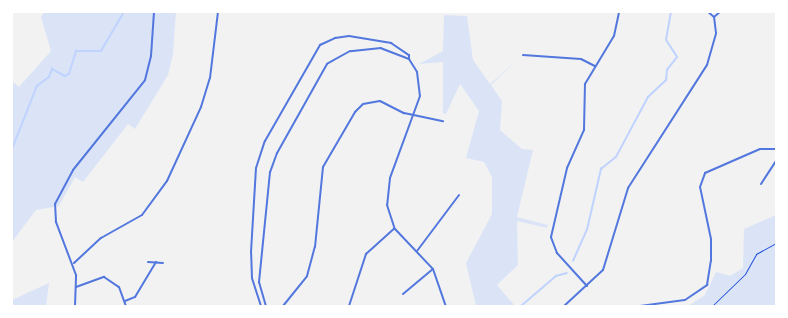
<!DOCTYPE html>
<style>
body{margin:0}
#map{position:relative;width:788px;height:318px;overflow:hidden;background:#f2f2f2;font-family:Commissioner,sans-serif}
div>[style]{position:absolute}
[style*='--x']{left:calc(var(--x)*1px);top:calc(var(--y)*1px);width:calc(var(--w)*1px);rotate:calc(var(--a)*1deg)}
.green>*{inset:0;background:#dbe4f7}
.stream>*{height:1.5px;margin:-0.75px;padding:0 0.75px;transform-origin:0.75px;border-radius:0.75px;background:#bfd3fe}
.path>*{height:1px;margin:-0.5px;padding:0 0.5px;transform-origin:0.5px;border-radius:0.5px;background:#1d4ed8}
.minor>*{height:2px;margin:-1px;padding:0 1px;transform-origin:1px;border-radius:1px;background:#5277de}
span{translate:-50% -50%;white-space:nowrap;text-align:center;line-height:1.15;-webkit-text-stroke:3.5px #fff;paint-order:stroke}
.frame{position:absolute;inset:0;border:13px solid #fff;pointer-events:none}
</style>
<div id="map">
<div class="green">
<i style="clip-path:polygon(44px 12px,176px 12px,173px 54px,168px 75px,135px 129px,128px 124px,83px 182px,75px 177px,59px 206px,36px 210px,12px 242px,12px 81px,19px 87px,51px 51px,41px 17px)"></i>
<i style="clip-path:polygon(444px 15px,467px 16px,473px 60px,490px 84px,516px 61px,491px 85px,502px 101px,500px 130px,522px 149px,533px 150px,517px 217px,548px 225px,547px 228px,517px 221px,518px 265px,497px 285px,515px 306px,476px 306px,466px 263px,492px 214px,492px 177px,484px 162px,466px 158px,479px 111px,460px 84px,446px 114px,443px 113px,443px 62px,419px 64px,443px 51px)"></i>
<i style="clip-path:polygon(776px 215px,776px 306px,688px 306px,705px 295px,716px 272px,730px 276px,743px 268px,744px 229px)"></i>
<i style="clip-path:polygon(49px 283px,46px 306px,12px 306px,12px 300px)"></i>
</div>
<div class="stream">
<i style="--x:12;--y:149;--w:68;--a:-68.4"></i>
<i style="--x:37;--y:86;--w:15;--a:-37"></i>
<i style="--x:49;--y:77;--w:9;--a:-69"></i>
<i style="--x:52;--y:69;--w:15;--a:28"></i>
<i style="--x:65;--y:76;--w:4;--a:-27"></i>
<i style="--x:69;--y:74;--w:24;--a:-73"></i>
<i style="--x:76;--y:51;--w:25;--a:0"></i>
<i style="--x:101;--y:51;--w:45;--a:-59.5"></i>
<i style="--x:573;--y:261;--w:34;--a:-66"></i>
<i style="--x:587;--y:230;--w:63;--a:-77.1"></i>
<i style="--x:601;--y:169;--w:19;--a:-39"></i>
<i style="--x:616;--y:157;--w:68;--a:-61.9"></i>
<i style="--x:648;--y:97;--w:25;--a:-43"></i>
<i style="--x:666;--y:80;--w:10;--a:-84"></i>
<i style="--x:667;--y:70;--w:16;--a:-52"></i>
<i style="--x:677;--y:57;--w:20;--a:-123"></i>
<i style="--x:666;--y:40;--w:28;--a:-80"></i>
<i style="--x:521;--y:306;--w:46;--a:-40.6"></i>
<i style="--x:556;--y:276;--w:11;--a:-15"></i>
</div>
<div class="path">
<i style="--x:712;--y:306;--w:46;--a:-44.1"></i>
<i style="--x:745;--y:274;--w:23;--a:-61"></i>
<i style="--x:756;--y:254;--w:23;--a:-29"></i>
</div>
<div class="minor">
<i style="--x:714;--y:17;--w:8;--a:-40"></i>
<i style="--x:523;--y:55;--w:58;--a:3.9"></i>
<i style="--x:581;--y:59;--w:16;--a:27"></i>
<i style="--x:409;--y:59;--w:15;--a:58"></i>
<i style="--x:417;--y:72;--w:24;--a:83"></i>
<i style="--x:420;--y:96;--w:87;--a:110.1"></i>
<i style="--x:390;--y:178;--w:27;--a:96"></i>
<i style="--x:387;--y:205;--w:25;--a:72"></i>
<i style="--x:395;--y:229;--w:55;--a:46.5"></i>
<i style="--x:433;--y:269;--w:39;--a:71"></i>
<i style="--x:761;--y:184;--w:27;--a:-57"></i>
<i style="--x:417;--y:251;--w:70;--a:-53.1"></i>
<i style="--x:148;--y:262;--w:15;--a:4"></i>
<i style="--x:74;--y:263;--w:37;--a:-43"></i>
<i style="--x:101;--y:238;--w:47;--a:-29.3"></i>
<i style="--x:142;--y:215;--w:42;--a:-53.7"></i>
<i style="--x:167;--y:181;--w:81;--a:-65.3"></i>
<i style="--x:201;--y:107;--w:30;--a:-73"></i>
<i style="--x:210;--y:78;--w:66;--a:-83.1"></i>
<i style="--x:587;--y:286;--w:45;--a:-132.3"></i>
<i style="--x:557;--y:253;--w:17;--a:-111"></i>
<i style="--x:551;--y:237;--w:71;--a:-76.9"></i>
<i style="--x:567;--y:168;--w:42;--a:-65.9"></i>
<i style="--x:584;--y:130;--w:46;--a:-88.8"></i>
<i style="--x:585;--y:84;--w:56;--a:-58.9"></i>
<i style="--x:614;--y:36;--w:25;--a:-78"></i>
<i style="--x:76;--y:287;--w:30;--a:-20"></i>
<i style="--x:104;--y:277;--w:18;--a:34"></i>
<i style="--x:119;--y:287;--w:20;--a:70"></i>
<i style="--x:403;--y:294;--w:39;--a:-40"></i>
<i style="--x:125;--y:301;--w:11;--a:-22"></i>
<i style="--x:135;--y:297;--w:41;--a:-59"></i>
<i style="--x:75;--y:306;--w:31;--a:-88"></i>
<i style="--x:76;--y:275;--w:57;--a:-110.7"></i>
<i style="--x:56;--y:222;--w:18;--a:-93"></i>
<i style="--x:55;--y:204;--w:38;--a:-62"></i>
<i style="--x:73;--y:170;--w:115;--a:-51.3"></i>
<i style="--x:145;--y:80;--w:25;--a:-76"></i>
<i style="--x:151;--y:56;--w:44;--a:-86.1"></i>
<i style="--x:261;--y:306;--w:29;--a:-108"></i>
<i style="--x:252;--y:278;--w:26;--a:-92"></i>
<i style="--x:251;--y:252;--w:84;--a:-86.6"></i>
<i style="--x:256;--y:168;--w:28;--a:-72"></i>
<i style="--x:265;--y:141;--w:111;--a:-60.2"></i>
<i style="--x:320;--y:45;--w:17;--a:-25"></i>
<i style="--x:335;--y:38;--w:14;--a:-8"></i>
<i style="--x:349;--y:36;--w:43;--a:9.5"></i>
<i style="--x:391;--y:43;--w:22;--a:34"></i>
<i style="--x:409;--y:55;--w:4;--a:90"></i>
<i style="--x:409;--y:59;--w:30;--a:-159"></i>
<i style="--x:381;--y:48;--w:31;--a:174"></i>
<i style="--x:350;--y:51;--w:26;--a:151"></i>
<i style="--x:327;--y:64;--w:102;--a:119.3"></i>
<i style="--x:277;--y:153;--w:20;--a:110"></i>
<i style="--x:270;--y:172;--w:111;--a:95.7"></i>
<i style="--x:259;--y:282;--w:25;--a:74"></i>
<i style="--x:283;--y:306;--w:38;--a:-51"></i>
<i style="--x:307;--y:276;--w:30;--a:-75"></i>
<i style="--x:315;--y:247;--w:80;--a:-84.3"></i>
<i style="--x:323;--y:167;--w:64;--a:-59.8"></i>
<i style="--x:355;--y:112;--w:11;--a:-45"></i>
<i style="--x:363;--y:104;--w:17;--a:-10"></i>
<i style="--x:380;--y:101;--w:27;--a:27"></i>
<i style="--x:404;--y:113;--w:40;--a:12"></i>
<i style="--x:349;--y:306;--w:55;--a:-71.9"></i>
<i style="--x:366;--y:254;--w:38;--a:-42"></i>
<i style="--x:564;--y:306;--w:53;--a:-42.7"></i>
<i style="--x:603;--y:270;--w:86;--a:-73"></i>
<i style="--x:628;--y:188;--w:146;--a:-57.3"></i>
<i style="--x:707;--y:65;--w:33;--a:-74"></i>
<i style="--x:716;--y:33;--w:16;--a:-97"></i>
<i style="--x:714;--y:17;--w:8;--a:-140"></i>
<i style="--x:640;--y:306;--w:45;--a:-7.6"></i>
<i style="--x:685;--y:300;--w:27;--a:-34"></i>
<i style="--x:707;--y:285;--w:24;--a:-81"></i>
<i style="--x:711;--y:261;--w:22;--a:-90"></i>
<i style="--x:711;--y:239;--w:53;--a:-101.9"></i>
<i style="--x:700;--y:187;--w:15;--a:-70"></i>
<i style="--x:705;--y:173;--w:60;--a:-23.6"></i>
<i style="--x:760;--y:149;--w:16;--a:0"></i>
</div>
<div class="frame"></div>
</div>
